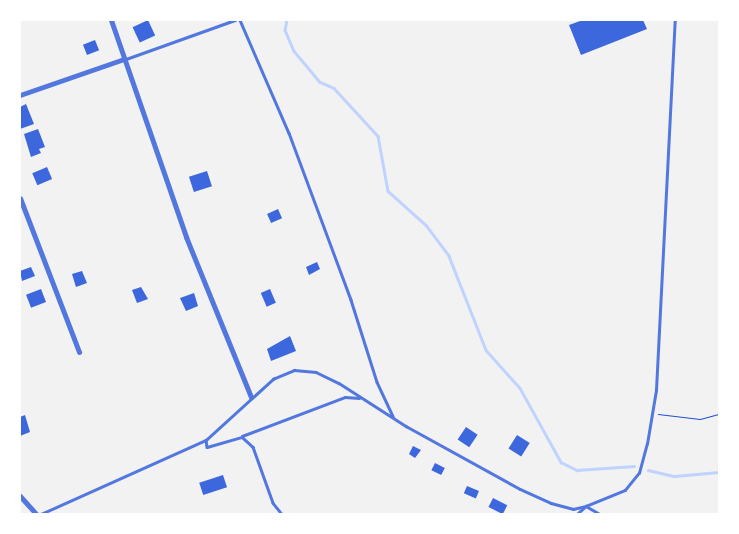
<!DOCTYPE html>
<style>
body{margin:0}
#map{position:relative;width:739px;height:534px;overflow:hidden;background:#f2f2f2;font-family:"Alegreya Sans",sans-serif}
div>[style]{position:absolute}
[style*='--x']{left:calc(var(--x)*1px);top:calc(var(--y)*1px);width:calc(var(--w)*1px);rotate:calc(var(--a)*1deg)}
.stream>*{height:2.5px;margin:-1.25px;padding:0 1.25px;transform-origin:1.25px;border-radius:1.25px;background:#bfd3fe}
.building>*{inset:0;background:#3d67dc;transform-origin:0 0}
.path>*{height:1px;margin:-0.5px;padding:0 0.5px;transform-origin:0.5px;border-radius:0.5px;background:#1d4ed8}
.service>*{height:2.5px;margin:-1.25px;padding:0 1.25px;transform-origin:1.25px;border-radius:1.25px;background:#5277de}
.minor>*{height:5px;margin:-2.5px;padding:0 2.5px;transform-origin:2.5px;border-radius:2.5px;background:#5277de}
span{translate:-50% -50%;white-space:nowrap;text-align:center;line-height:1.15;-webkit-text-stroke:4.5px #fff;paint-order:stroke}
.frame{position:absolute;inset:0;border:21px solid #fff;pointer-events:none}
</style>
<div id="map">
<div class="stream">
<i style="--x:287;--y:20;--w:10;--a:101"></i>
<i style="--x:285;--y:30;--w:23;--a:67"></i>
<i style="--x:294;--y:51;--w:40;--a:50"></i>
<i style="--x:320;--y:82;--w:15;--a:23"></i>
<i style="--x:334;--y:88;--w:65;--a:47.5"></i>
<i style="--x:378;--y:136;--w:56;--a:79.7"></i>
<i style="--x:388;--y:191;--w:51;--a:41.8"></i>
<i style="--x:426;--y:225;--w:39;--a:53"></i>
<i style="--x:449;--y:256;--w:101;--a:68.5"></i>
<i style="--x:486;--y:350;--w:51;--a:48.2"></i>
<i style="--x:520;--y:388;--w:85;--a:61"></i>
<i style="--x:561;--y:462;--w:18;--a:27"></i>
<i style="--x:577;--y:470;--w:57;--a:-4"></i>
<i style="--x:648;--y:470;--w:27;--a:13"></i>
<i style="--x:674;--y:476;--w:45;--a:-5.1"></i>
</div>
<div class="building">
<i style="left:148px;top:20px;width:17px;height:17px;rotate:65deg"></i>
<i style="clip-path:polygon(583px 20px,643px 20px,647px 29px,581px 55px,569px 25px)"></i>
<i style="left:95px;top:40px;width:11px;height:13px;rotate:68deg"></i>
<i style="clip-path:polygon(26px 104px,34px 124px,20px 129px,20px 107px)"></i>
<i style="clip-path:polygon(38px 129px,45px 147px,39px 149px,41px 153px,31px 157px,24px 134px)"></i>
<i style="left:47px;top:167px;width:13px;height:16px;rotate:67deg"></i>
<i style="left:207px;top:171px;width:16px;height:19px;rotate:72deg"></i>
<i style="left:278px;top:209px;width:10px;height:12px;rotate:66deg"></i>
<i style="clip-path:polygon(317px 262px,320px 269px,309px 275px,306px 267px)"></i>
<i style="clip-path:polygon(31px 267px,35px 276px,22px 281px,20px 271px)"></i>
<i style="clip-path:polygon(82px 271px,87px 283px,76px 287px,72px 274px)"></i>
<i style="clip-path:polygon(141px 287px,148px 299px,137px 303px,132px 290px)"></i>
<i style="left:41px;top:289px;width:14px;height:16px;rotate:69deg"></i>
<i style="left:270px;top:289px;width:15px;height:10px;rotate:67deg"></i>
<i style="clip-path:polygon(194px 293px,198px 306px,186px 311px,180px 298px)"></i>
<i style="clip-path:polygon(290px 336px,296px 351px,271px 361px,267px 349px)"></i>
<i style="clip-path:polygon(25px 415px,30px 432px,20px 436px,20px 417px)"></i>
<i style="left:466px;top:427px;width:14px;height:15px;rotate:34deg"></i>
<i style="left:517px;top:435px;width:15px;height:16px;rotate:32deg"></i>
<i style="clip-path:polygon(413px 446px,421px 450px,415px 458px,409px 454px)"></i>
<i style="left:435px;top:463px;width:11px;height:8px;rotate:27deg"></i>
<i style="left:223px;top:475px;width:13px;height:25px;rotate:72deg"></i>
<i style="left:467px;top:486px;width:13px;height:8px;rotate:23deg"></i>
<i style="left:493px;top:498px;width:16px;height:10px;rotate:27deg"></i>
</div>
<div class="path">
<i style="--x:658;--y:414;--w:42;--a:6.8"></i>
<i style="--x:700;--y:419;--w:20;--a:-15"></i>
</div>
<div class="service">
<i style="--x:240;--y:20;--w:123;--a:66.6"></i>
<i style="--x:289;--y:133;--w:178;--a:69.6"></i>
<i style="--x:351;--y:300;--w:86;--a:72.4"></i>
<i style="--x:377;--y:382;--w:38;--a:65"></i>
<i style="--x:126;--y:59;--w:116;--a:-19.7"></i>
<i style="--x:242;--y:436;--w:110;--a:-20.7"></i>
<i style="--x:345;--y:397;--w:14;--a:4"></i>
<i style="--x:206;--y:440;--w:7;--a:82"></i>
<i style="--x:207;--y:447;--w:36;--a:-16"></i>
<i style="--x:242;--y:437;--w:15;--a:42"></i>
<i style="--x:253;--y:447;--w:59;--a:70.3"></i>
<i style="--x:273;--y:503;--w:14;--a:51"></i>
<i style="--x:41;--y:514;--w:181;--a:-24.2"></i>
<i style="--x:206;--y:440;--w:91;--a:-42.3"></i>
<i style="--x:273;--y:379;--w:23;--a:-23"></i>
<i style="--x:294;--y:370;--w:22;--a:5"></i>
<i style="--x:316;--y:372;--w:25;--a:26"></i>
<i style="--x:339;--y:383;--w:80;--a:32.7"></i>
<i style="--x:406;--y:426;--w:130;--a:28.9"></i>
<i style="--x:520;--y:489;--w:34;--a:24"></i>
<i style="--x:551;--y:503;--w:23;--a:15"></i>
<i style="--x:573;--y:509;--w:13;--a:-13"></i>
<i style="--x:586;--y:506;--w:16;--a:30"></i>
<i style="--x:577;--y:514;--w:12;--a:-42"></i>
<i style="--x:586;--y:506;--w:42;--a:-22.3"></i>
<i style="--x:625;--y:490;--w:22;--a:-51"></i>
<i style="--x:639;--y:473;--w:30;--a:-75"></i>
<i style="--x:647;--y:444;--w:55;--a:-80.5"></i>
<i style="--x:656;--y:390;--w:370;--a:-87.1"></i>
</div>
<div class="minor">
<i style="--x:111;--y:20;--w:230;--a:70.9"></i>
<i style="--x:186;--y:237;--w:173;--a:67.9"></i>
<i style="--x:20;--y:95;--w:110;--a:-19.1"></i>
<i style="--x:20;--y:198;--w:165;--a:69"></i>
<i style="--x:20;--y:496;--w:24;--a:48"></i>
</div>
<div class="frame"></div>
</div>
